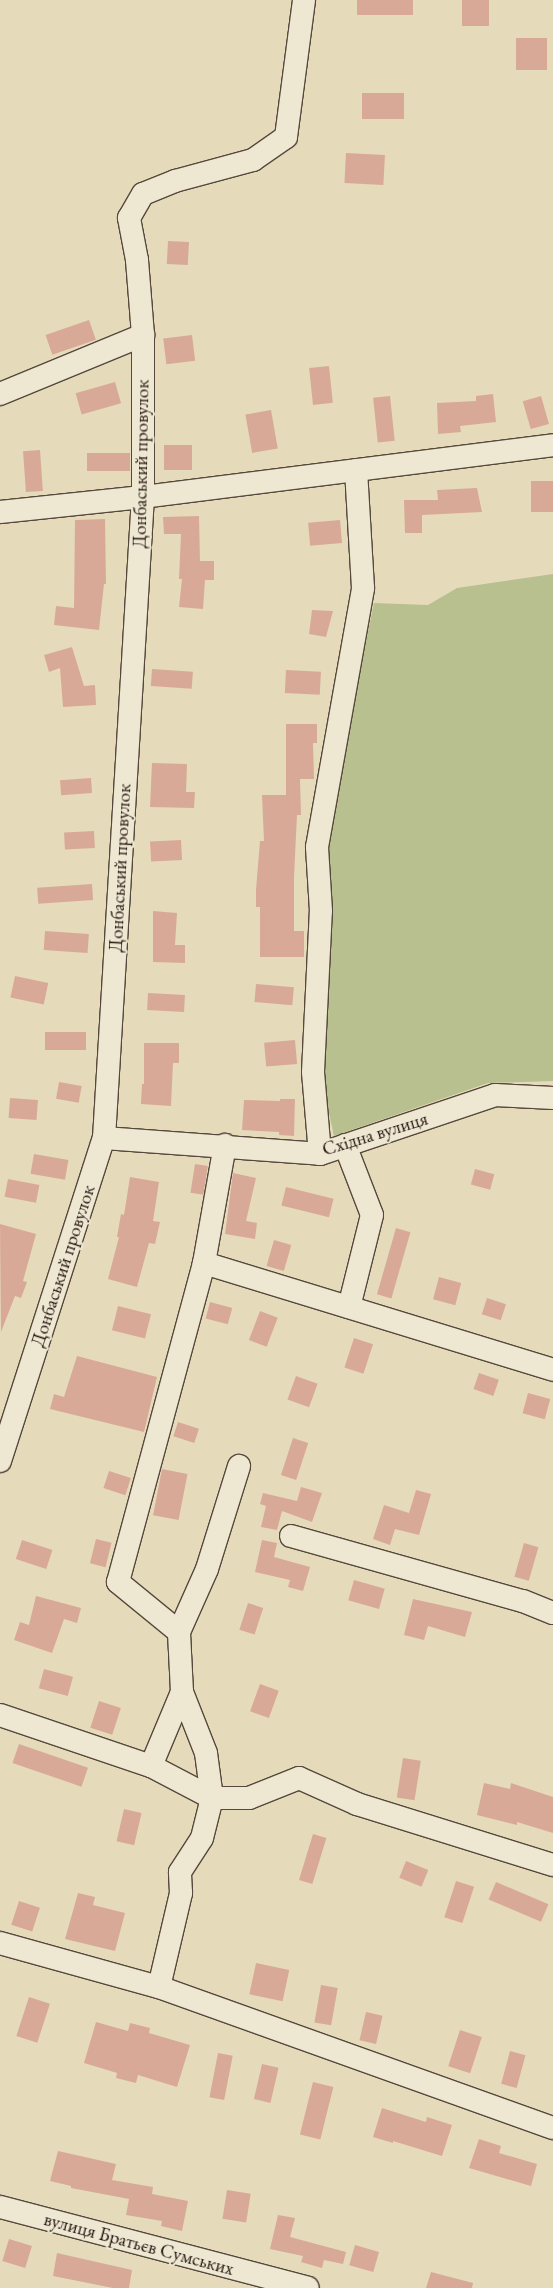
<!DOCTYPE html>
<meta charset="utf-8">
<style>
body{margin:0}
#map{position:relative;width:553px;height:2288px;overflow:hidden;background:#e5dbbb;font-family:"EB Garamond",serif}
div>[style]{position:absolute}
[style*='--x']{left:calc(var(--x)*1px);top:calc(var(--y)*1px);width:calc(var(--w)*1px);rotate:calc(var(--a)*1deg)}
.green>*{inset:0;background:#b7c08e}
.building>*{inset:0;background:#d9a997;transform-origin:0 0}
.roads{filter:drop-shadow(1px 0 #56483c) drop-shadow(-1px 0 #56483c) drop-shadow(0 1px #56483c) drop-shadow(0 -1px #56483c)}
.minor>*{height:22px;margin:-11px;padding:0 11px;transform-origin:11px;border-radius:11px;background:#eee8d3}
span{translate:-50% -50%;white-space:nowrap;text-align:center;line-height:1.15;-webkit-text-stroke:4px #eee8d3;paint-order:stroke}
.street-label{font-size:19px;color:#261711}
</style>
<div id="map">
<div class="green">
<i style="clip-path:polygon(553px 574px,553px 1081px,488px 1083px,334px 1136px,321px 1077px,323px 846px,374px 603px,428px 605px,457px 588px)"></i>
</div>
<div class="building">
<i style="left:357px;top:0;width:56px;height:15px"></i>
<i style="left:462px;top:0;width:27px;height:26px"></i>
<i style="left:516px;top:38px;width:31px;height:32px"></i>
<i style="left:362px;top:93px;width:42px;height:26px"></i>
<i style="left:346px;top:153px;width:39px;height:30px;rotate:3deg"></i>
<i style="left:168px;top:241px;width:21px;height:23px;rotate:3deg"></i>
<i style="left:89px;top:320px;width:21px;height:46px;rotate:71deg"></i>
<i style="left:192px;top:335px;width:26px;height:29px;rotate:83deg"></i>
<i style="left:329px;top:366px;width:37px;height:20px;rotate:84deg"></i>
<i style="left:115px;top:382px;width:22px;height:41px;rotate:74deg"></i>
<i style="clip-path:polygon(493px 394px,496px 422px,460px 426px,461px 432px,438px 434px,437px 403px,476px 401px,476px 396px)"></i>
<i style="left:390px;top:396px;width:45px;height:17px;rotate:84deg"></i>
<i style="left:541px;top:396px;width:29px;height:19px;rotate:74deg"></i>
<i style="left:271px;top:410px;width:39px;height:26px;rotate:80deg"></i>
<i style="left:192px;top:445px;width:25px;height:28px;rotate:90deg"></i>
<i style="left:40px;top:450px;width:41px;height:17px;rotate:86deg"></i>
<i style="left:87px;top:453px;width:43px;height:18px"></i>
<i style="left:553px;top:481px;width:31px;height:22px;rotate:90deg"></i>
<i style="clip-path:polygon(477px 488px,482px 512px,422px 515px,422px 533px,405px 533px,404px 500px,438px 500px,437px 490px)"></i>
<i style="clip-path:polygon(199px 516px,200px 561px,214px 561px,214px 580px,205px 580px,203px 609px,179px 607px,182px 579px,179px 579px,181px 534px,164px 534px,163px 517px)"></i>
<i style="clip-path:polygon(105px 519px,106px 584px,104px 584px,99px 630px,54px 625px,56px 606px,74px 608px,75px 520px)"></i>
<i style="left:340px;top:520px;width:23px;height:32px;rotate:85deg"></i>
<i style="clip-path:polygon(312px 610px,333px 611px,326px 637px,309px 634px)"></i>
<i style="clip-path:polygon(72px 647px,84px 686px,95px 685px,96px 705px,63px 707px,60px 668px,49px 672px,44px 655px)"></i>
<i style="left:152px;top:669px;width:41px;height:17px;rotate:4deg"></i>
<i style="left:286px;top:670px;width:35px;height:23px;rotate:3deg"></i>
<i style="clip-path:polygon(286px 724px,317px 724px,317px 743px,313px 743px,314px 779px,300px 779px,301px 815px,297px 815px,294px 877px,294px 931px,304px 931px,304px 957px,260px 957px,260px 907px,256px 907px,256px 890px,260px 841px,264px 841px,262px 795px,286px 795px)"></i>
<i style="clip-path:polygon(152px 763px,187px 764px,186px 792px,195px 792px,194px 808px,150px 807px)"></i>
<i style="left:91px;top:778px;width:15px;height:31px;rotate:86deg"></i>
<i style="left:94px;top:831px;width:17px;height:30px;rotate:87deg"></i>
<i style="left:181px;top:840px;width:20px;height:31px;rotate:87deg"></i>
<i style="left:92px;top:884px;width:16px;height:55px;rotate:86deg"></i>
<i style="clip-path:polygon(153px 911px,177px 913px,175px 945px,185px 945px,185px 963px,153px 962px)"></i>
<i style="left:45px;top:931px;width:44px;height:19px;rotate:4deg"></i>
<i style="left:15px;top:976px;width:34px;height:22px;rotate:12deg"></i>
<i style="left:256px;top:984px;width:38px;height:18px;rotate:5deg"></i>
<i style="left:148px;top:993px;width:37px;height:17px;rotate:3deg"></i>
<i style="left:86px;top:1032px;width:18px;height:41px;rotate:90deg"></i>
<i style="left:295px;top:1040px;width:24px;height:31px;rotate:85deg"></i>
<i style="clip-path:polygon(144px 1043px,179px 1043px,179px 1063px,173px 1063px,171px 1106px,141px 1104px,142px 1084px,144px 1084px)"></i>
<i style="left:59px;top:1082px;width:23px;height:17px;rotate:10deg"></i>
<i style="left:10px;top:1098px;width:28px;height:20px;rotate:4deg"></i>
<i style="clip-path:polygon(280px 1099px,295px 1099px,294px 1136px,279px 1135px,279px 1132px,242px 1130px,244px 1100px,280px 1101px)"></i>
<i style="left:34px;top:1154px;width:35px;height:20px;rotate:10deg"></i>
<i style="left:195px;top:1164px;width:13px;height:29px;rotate:9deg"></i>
<i style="left:475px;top:1169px;width:20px;height:16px;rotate:15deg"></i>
<i style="clip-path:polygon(233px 1173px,256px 1178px,246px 1221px,257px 1223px,255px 1239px,225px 1234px)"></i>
<i style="clip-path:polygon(130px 1177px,159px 1182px,153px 1221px,160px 1222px,155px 1244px,149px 1243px,137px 1287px,108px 1279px,119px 1237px,117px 1237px,121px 1214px,124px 1215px)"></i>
<i style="left:8px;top:1179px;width:32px;height:18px;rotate:11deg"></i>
<i style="left:286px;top:1187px;width:49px;height:19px;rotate:14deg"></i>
<i style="clip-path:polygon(0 1224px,36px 1234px,23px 1281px,27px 1282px,21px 1298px,15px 1296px,1px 1332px)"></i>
<i style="left:396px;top:1228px;width:15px;height:69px;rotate:16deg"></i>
<i style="left:274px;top:1240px;width:18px;height:27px;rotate:16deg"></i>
<i style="left:439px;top:1277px;width:23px;height:23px;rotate:15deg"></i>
<i style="left:487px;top:1298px;width:20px;height:17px;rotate:18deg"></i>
<i style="left:210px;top:1302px;width:23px;height:17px;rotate:15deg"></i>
<i style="left:118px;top:1306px;width:34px;height:25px;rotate:14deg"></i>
<i style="left:260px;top:1311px;width:19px;height:31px;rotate:21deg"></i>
<i style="left:354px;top:1338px;width:20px;height:31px;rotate:18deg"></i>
<i style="clip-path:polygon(77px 1356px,157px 1377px,144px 1432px,50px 1409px,54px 1394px,64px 1397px)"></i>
<i style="left:479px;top:1373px;width:21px;height:17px;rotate:19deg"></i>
<i style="left:296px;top:1376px;width:23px;height:25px;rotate:20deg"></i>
<i style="left:528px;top:1393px;width:23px;height:21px;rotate:15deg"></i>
<i style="left:178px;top:1422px;width:22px;height:15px;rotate:18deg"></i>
<i style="left:293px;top:1438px;width:16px;height:39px;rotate:18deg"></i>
<i style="left:162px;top:1469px;width:26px;height:47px;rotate:11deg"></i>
<i style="left:109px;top:1471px;width:23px;height:18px;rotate:18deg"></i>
<i style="clip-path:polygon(301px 1487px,322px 1493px,312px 1522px,282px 1511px,277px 1530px,261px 1527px,266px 1506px,260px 1504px,263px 1493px,297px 1501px)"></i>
<i style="clip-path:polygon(416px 1490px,431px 1494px,419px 1535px,395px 1529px,390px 1545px,373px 1539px,384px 1505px,409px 1513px)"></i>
<i style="left:96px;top:1539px;width:16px;height:25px;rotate:14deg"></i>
<i style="left:22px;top:1540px;width:32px;height:20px;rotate:18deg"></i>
<i style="clip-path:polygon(262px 1540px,277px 1543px,274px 1557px,310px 1567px,303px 1591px,288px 1587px,290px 1580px,255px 1572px)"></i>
<i style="left:524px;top:1543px;width:15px;height:35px;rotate:16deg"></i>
<i style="left:354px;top:1580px;width:32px;height:21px;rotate:16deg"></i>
<i style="clip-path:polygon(36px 1596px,81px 1608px,77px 1623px,64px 1619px,52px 1653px,14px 1640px,20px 1622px,29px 1625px)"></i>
<i style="clip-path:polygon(413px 1599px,472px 1612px,465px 1637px,428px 1626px,424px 1640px,404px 1635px)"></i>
<i style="left:248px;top:1603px;width:16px;height:28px;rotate:18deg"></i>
<i style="left:44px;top:1669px;width:30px;height:20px;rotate:15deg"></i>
<i style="left:260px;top:1684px;width:20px;height:29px;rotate:20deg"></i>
<i style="left:99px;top:1701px;width:23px;height:28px;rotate:18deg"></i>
<i style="left:19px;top:1744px;width:73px;height:20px;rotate:19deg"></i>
<i style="left:403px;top:1758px;width:18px;height:40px;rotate:9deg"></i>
<i style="clip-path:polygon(484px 1783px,510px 1789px,511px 1783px,553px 1797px,553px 1833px,517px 1822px,517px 1825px,477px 1815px)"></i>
<i style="left:124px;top:1809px;width:18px;height:33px;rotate:13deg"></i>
<i style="left:313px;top:1834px;width:14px;height:48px;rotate:17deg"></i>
<i style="left:406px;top:1861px;width:24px;height:18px;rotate:22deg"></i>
<i style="left:456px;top:1881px;width:19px;height:38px;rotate:18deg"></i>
<i style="left:496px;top:1882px;width:57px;height:19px;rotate:23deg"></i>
<i style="clip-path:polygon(78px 1893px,95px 1897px,93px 1905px,125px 1913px,115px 1951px,65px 1939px)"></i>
<i style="left:19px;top:1901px;width:22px;height:25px;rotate:18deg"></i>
<i style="left:256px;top:1963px;width:34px;height:32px;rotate:12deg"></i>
<i style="left:321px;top:1985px;width:17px;height:38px;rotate:10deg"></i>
<i style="left:29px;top:1997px;width:22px;height:41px;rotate:18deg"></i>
<i style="left:366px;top:2012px;width:17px;height:29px;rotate:13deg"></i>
<i style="clip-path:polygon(96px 2022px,128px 2031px,130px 2023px,150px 2028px,149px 2033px,190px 2045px,177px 2087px,138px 2075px,136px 2083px,116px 2078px,117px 2073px,84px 2063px)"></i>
<i style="left:460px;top:2030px;width:23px;height:38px;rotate:18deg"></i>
<i style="left:510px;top:2051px;width:16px;height:34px;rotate:15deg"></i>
<i style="left:218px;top:2053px;width:15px;height:45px;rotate:11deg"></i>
<i style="left:262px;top:2064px;width:17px;height:36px;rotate:13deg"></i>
<i style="left:313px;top:2082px;width:21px;height:54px;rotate:14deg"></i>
<i style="clip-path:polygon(382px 2108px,426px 2122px,427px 2117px,452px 2125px,442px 2156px,393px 2141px,393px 2143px,373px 2137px)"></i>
<i style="clip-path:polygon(479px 2139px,501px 2146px,499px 2153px,537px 2164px,531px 2186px,469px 2168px)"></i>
<i style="clip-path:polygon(58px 2151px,116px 2164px,112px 2180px,153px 2187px,152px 2194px,188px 2201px,182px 2231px,161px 2226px,162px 2221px,126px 2215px,129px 2199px,71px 2188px,71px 2186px,50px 2181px)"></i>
<i style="left:227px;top:2190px;width:24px;height:29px;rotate:9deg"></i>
<i style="clip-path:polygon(278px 2215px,295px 2218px,290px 2237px,346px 2252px,343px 2264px,324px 2260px,322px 2268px,301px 2262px,303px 2256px,270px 2249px)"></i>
<i style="left:9px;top:2239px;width:24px;height:23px;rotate:17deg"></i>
<i style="left:355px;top:2245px;width:25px;height:21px;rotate:16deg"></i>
<i style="clip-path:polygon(57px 2253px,132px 2270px,129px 2288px,113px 2288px,53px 2276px)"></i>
<i style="clip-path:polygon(431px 2272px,473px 2283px,472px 2288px,426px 2288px)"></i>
</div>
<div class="roads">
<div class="minor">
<i style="--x:0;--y:394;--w:155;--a:-22.4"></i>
<i style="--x:0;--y:512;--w:144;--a:-6"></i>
<i style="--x:143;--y:497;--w:413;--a:-7.2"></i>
<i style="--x:104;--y:1138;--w:217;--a:4.2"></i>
<i style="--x:320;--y:1154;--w:185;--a:-18.6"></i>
<i style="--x:495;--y:1095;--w:58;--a:3"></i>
<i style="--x:345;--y:1145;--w:75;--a:68.9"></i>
<i style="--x:372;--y:1215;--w:95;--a:104"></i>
<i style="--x:320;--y:1154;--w:82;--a:-94.9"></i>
<i style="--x:313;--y:1072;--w:161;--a:-87.2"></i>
<i style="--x:321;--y:911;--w:64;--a:-93.6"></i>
<i style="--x:317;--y:847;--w:263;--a:-79.9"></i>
<i style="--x:363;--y:588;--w:118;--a:-93.4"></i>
<i style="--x:204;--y:1263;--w:365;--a:17"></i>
<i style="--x:0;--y:1461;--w:339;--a:-72.2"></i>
<i style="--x:104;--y:1138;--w:642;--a:-86.52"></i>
<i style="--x:143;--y:497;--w:162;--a:-90"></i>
<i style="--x:143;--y:335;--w:75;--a:-94.6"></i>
<i style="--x:137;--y:260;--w:43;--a:-100.8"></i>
<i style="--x:129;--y:218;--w:28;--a:-60"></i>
<i style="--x:143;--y:194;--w:35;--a:-22"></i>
<i style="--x:175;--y:181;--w:81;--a:-15.1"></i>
<i style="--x:253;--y:160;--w:40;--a:-34.9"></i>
<i style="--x:286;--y:137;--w:138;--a:-82.5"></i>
<i style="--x:291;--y:1536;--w:241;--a:15.7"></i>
<i style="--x:523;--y:1601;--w:32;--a:22"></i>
<i style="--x:179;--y:1632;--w:69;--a:-66"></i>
<i style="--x:207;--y:1569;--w:108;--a:-72.7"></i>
<i style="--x:0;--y:1715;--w:159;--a:18.7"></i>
<i style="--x:151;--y:1766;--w:69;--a:27.7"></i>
<i style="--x:212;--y:1798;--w:37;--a:0"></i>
<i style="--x:249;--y:1798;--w:54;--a:-21.8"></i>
<i style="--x:299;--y:1778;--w:64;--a:24.1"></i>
<i style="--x:357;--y:1804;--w:205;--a:17.3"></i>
<i style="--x:151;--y:1766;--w:80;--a:-67.3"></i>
<i style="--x:182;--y:1692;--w:60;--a:-92.9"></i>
<i style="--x:179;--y:1632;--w:79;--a:-140.7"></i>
<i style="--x:118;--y:1582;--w:330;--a:-74.9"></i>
<i style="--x:204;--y:1263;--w:120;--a:-79.9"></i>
<i style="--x:0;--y:1943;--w:165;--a:15.5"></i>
<i style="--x:159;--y:1987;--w:418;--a:19.7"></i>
<i style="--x:159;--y:1987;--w:97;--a:-76.8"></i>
<i style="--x:181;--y:1893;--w:21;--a:-93"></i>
<i style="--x:180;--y:1872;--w:40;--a:-57.1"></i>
<i style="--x:202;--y:1838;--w:41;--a:-76"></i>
<i style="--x:212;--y:1798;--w:45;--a:-97.6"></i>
<i style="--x:206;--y:1753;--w:66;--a:-111.5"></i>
<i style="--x:0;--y:2207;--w:318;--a:14.7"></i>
</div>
</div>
<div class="street-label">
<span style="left:141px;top:464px;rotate:-89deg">Донбаський провулок</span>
<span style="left:120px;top:868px;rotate:-87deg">Донбаський провулок</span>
<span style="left:375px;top:1134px;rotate:-17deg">Східна вулиця</span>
<span style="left:63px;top:1266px;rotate:-72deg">Донбаський провулок</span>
<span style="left:139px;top:2244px;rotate:15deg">вулиця Братьєв Сумських</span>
</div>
</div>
